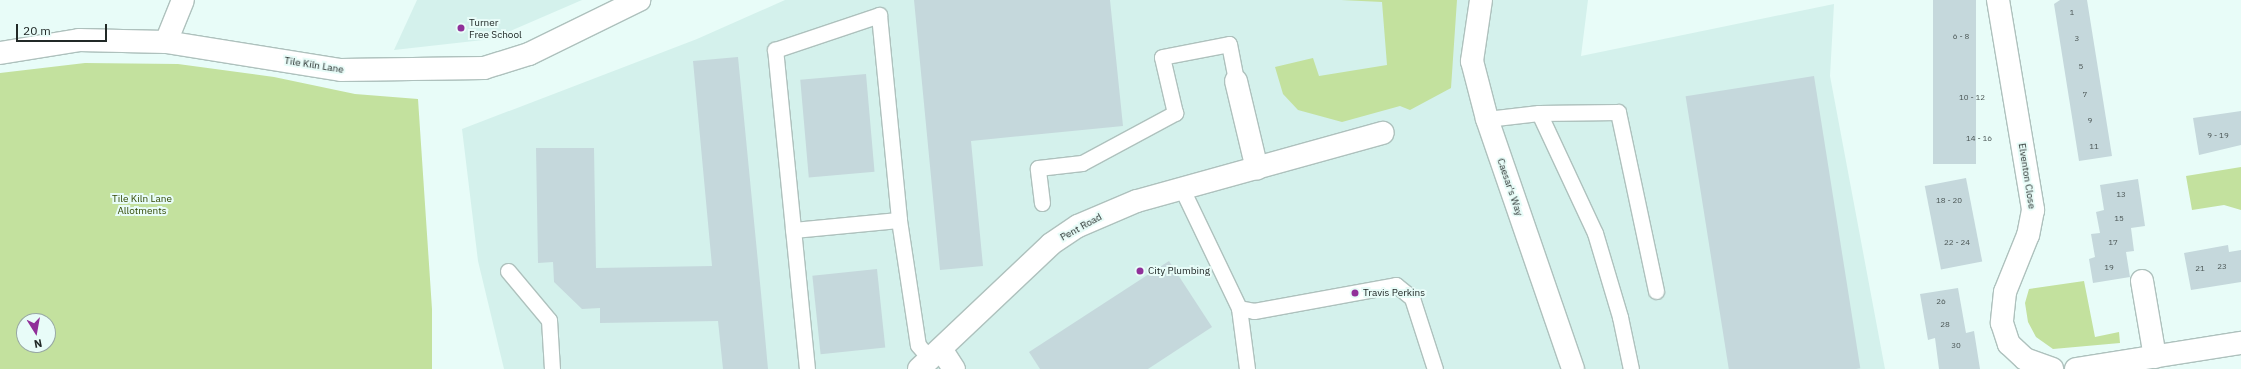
<!DOCTYPE html>
<style>
body{margin:0}
#map{position:relative;width:2241px;height:369px;overflow:hidden;background:#e8fcf8;font-family:"IBM Plex Sans",sans-serif}
div>[style]{position:absolute}
[style*='--x']{left:calc(var(--x)*1px);top:calc(var(--y)*1px);width:calc(var(--w)*1px);rotate:calc(var(--a)*1deg)}
.built>*{inset:0;background:#d4f1ec}
.green>*{inset:0;background:#c3e19e}
.building>*{inset:0;background:#c5d8dc;transform-origin:0 0}
.roads{filter:drop-shadow(1px 0 #aec1bd) drop-shadow(-1px 0 #aec1bd) drop-shadow(0 1px #aec1bd) drop-shadow(0 -1px #aec1bd)}
.service>*{height:15px;margin:-7.5px;padding:0 7.5px;transform-origin:7.5px;border-radius:7.5px;background:#fff}
.minor>*{height:22px;margin:-11px;padding:0 11px;transform-origin:11px;border-radius:11px;background:#fff}
.tertiary>*{height:22px;margin:-11px;padding:0 11px;transform-origin:11px;border-radius:11px;background:#fff}
.dots>*{width:11px;height:11px;translate:-50% -50%;box-sizing:border-box;border:2px solid #e8fcf8;border-radius:50%}
span{translate:-50% -50%;white-space:nowrap;text-align:center;line-height:1.15;-webkit-text-stroke:4px #e8fcf8;paint-order:stroke}
.number-label{font-size:8px;color:#4a5554}
.number-label span{-webkit-text-stroke-width:0}
.poi-label{font-size:10px;color:#212927}
.left{translate:0 -50%;text-align:left}
.street-label{font-size:10px;color:#212927}
.park-label{font-size:10px;color:#314803}
.north{position:absolute;left:16px;top:313px;width:40px;height:40px;box-sizing:border-box;background:#e8fcf8;border:1px solid #98a8a4;border-radius:50%;rotate:169deg;font-size:11px;font-weight:700;line-height:16px;text-align:center;color:#212927}
.north::after{content:'';display:block;margin:auto;width:14px;height:18px;background:#903099;clip-path:polygon(50% 0,100% 100%,50% 72%,0 100%)}
.scale{position:absolute;left:16px;top:24px;width:91px;height:18px;box-sizing:border-box;border:2px solid #212927;border-top:0;padding-left:5px;font-size:12px;line-height:14px;white-space:nowrap;color:#212927;-webkit-text-stroke:3px #e8fcf8;paint-order:stroke}
</style>
<div id="map">
<div class="built">
<i style="clip-path:polygon(417px 0,582px 0,492px 39px,394px 50px)"></i>
<i style="clip-path:polygon(785px 0,1588px 0,1581px 56px,1834px 4px,1830px 76px,1885px 369px,504px 369px,478px 261px,462px 129px,697px 39px)"></i>
</div>
<div class="green">
<i style="clip-path:polygon(1341px 0,1457px 0,1451px 88px,1410px 110px,1400px 106px,1342px 122px,1298px 110px,1283px 94px,1275px 67px,1313px 58px,1319px 76px,1387px 65px,1382px 2px)"></i>
<i style="clip-path:polygon(evenodd,85px 63px,178px 64px,274px 77px,355px 94px,418px 99px,432px 309px,432px 369px,0 369px,0 73px,85px 63px,24px 321px,48px 321px,48px 345px,24px 345px,24px 321px)"></i>
<i style="clip-path:polygon(2241px 167px,2241px 210px,2224px 205px,2192px 210px,2186px 176px)"></i>
<i style="clip-path:polygon(2084px 281px,2095px 337px,2119px 332px,2120px 343px,2053px 349px,2036px 337px,2028px 322px,2025px 303px,2029px 289px)"></i>
</div>
<div class="building">
<i style="clip-path:polygon(914px 0,1110px 0,1123px 126px,971px 141px,983px 266px,940px 270px)"></i>
<i style="left:1933px;top:0;width:43px;height:164px"></i>
<i style="clip-path:polygon(2060px 0,2087px 0,2112px 156px,2079px 161px,2054px 4px)"></i>
<i style="clip-path:polygon(738px 57px,761px 293px,768px 369px,723px 369px,718px 321px,600px 323px,600px 308px,582px 309px,554px 282px,553px 262px,538px 263px,536px 148px,594px 148px,596px 268px,712px 266px,693px 61px)"></i>
<i style="left:866px;top:74px;width:98px;height:66px;rotate:85deg"></i>
<i style="left:1814px;top:76px;width:296px;height:130px;rotate:81deg"></i>
<i style="clip-path:polygon(2241px 111px,2241px 145px,2199px 155px,2193px 118px)"></i>
<i style="left:1966px;top:178px;width:85px;height:42px;rotate:79deg"></i>
<i style="clip-path:polygon(2138px 179px,2145px 226px,2131px 228px,2134px 251px,2126px 252px,2130px 277px,2093px 283px,2089px 259px,2095px 257px,2091px 234px,2100px 233px,2096px 212px,2104px 210px,2100px 185px)"></i>
<i style="clip-path:polygon(2228px 245px,2229px 252px,2241px 250px,2241px 282px,2191px 290px,2184px 253px)"></i>
<i style="clip-path:polygon(1169px 261px,1212px 327px,1148px 369px,1040px 369px,1029px 352px)"></i>
<i style="left:877px;top:269px;width:79px;height:65px;rotate:84deg"></i>
<i style="clip-path:polygon(1958px 288px,1966px 333px,1974px 331px,1980px 369px,1939px 369px,1935px 338px,1928px 340px,1920px 294px)"></i>
</div>
<div class="roads">
<div class="service">
<i style="--x:1539;--y:113;--w:132;--a:65"></i>
<i style="--x:1595;--y:233;--w:88;--a:73.4"></i>
<i style="--x:1620;--y:317;--w:53;--a:78.1"></i>
<i style="--x:1487;--y:119;--w:52;--a:-6.6"></i>
<i style="--x:1539;--y:113;--w:79;--a:-0.7"></i>
<i style="--x:1618;--y:112;--w:183;--a:78"></i>
<i style="--x:1182;--y:189;--w:132;--a:64.4"></i>
<i style="--x:1239;--y:308;--w:62;--a:82.5"></i>
<i style="--x:1042;--y:203;--w:35;--a:-97"></i>
<i style="--x:1038;--y:168;--w:44;--a:-6.5"></i>
<i style="--x:1082;--y:163;--w:106;--a:-28.3"></i>
<i style="--x:1175;--y:113;--w:57;--a:-103.1"></i>
<i style="--x:1162;--y:57;--w:68;--a:-11"></i>
<i style="--x:1229;--y:44;--w:38;--a:79"></i>
<i style="--x:793;--y:230;--w:106;--a:-5.4"></i>
<i style="--x:508;--y:271;--w:64;--a:50.1"></i>
<i style="--x:549;--y:320;--w:49;--a:86.5"></i>
<i style="--x:1239;--y:308;--w:15;--a:11"></i>
<i style="--x:1254;--y:311;--w:144;--a:-10.4"></i>
<i style="--x:1396;--y:285;--w:21;--a:39"></i>
<i style="--x:1412;--y:298;--w:75;--a:72.1"></i>
<i style="--x:807;--y:369;--w:321;--a:-95.7"></i>
<i style="--x:775;--y:50;--w:110;--a:-18.6"></i>
<i style="--x:879;--y:15;--w:206;--a:84.4"></i>
<i style="--x:899;--y:220;--w:126;--a:81.4"></i>
<i style="--x:918;--y:345;--w:18;--a:49"></i>
</div>
<div class="minor">
<i style="--x:1481;--y:0;--w:62;--a:98.4"></i>
<i style="--x:1472;--y:61;--w:60;--a:75.5"></i>
<i style="--x:1487;--y:119;--w:264;--a:71"></i>
<i style="--x:1998;--y:0;--w:213;--a:80.5"></i>
<i style="--x:2033;--y:210;--w:25;--a:101"></i>
<i style="--x:2028;--y:235;--w:61;--a:112"></i>
<i style="--x:2005;--y:292;--w:31;--a:96"></i>
<i style="--x:2002;--y:323;--w:22;--a:72"></i>
<i style="--x:2009;--y:344;--w:22;--a:43"></i>
<i style="--x:2025;--y:359;--w:29;--a:20"></i>
<i style="--x:166;--y:42;--w:45;--a:-68"></i>
<i style="--x:1236;--y:81;--w:90;--a:76.6"></i>
<i style="--x:2142;--y:281;--w:77;--a:80.3"></i>
<i style="--x:941;--y:349;--w:24;--a:57"></i>
<i style="--x:919;--y:369;--w:182;--a:-43.4"></i>
<i style="--x:1051;--y:244;--w:32;--a:-34"></i>
<i style="--x:1078;--y:226;--w:64;--a:-23"></i>
<i style="--x:1137;--y:201;--w:255;--a:-15.5"></i>
<i style="--x:2076;--y:369;--w:167;--a:-9"></i>
</div>
<div class="tertiary">
<i style="--x:0;--y:53;--w:80;--a:-9.3"></i>
<i style="--x:79;--y:40;--w:87;--a:1.3"></i>
<i style="--x:166;--y:42;--w:177;--a:9.1"></i>
<i style="--x:341;--y:70;--w:143;--a:-0.8"></i>
<i style="--x:484;--y:68;--w:47;--a:-17.3"></i>
<i style="--x:529;--y:54;--w:123;--a:-26.1"></i>
</div>
</div>
<div class="dots">
<i style="left:461px;top:28px;background:#903099"></i>
<i style="left:1140px;top:271px;background:#903099"></i>
<i style="left:1355px;top:293px;background:#903099"></i>
</div>
<div class="number-label">
<span style="left:2072px;top:13px">1</span>
<span style="left:1961px;top:37px">6 - 8</span>
<span style="left:2077px;top:39px">3</span>
<span style="left:2081px;top:67px">5</span>
<span style="left:2085px;top:95px">7</span>
<span style="left:1972px;top:98px">10 - 12</span>
<span style="left:2090px;top:121px">9</span>
<span style="left:2218px;top:136px">9 - 19</span>
<span style="left:1979px;top:139px">14 - 16</span>
<span style="left:2094px;top:147px">11</span>
<span style="left:2121px;top:195px">13</span>
<span style="left:1949px;top:201px">18 - 20</span>
<span style="left:2119px;top:219px">15</span>
<span style="left:1957px;top:243px">22 - 24</span>
<span style="left:2113px;top:243px">17</span>
<span style="left:2222px;top:267px">23</span>
<span style="left:2109px;top:268px">19</span>
<span style="left:2200px;top:269px">21</span>
<span style="left:1941px;top:302px">26</span>
<span style="left:1945px;top:325px">28</span>
<span style="left:1956px;top:346px">30</span>
</div>
<div class="poi-label">
<span class="left" style="left:469px;top:28px">Turner<br>Free School</span>
<span class="left" style="left:1148px;top:271px">City Plumbing</span>
<span class="left" style="left:1363px;top:293px">Travis Perkins</span>
</div>
<div class="street-label">
<span style="left:314px;top:65px;rotate:9deg">Tile Kiln Lane</span>
<span style="left:2027px;top:176px;rotate:81deg">Elventon Close</span>
<span style="left:1510px;top:187px;rotate:71deg">Caesar's Way</span>
<span style="left:1081px;top:227px;rotate:-29deg">Pent Road</span>
</div>
<div class="park-label">
<span style="left:142px;top:204px">Tile Kiln Lane<br>Allotments</span>
</div>
<div class="north">N</div>
<div class="scale">20 m</div>
</div>
